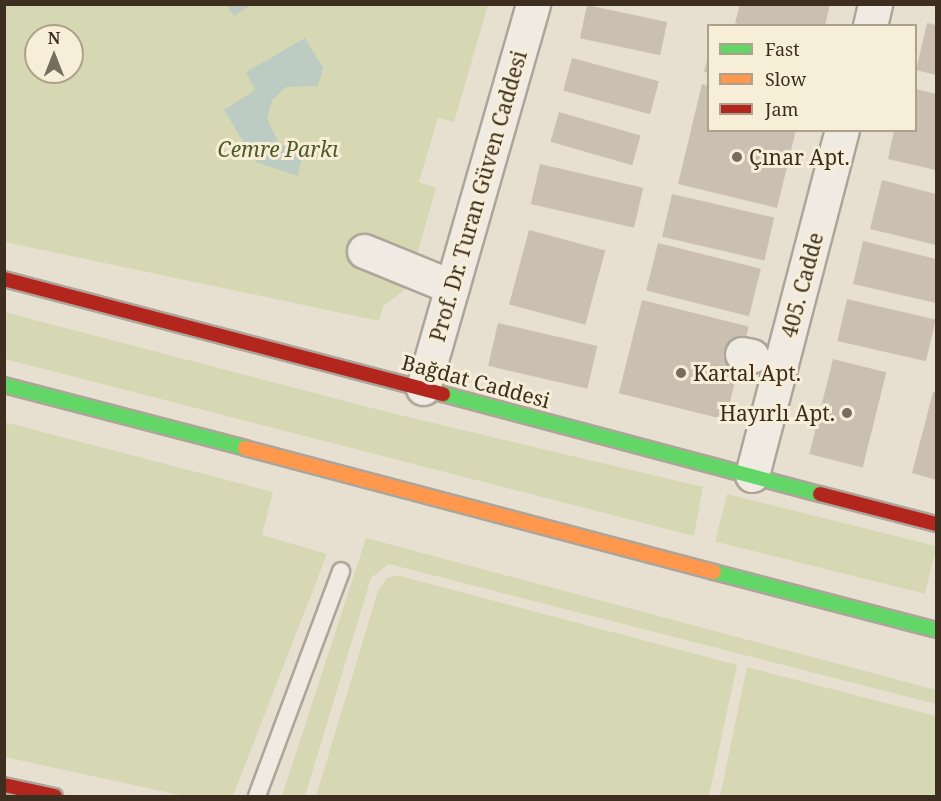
<!DOCTYPE html>
<meta charset="utf-8">
<style>
body{margin:0}
#map{position:relative;width:941px;height:801px;overflow:hidden;background:#e7e0d1;font-family:"Noto Serif",serif}
div>[style]{position:absolute}
[style*='--x']{left:calc(var(--x)*1px);top:calc(var(--y)*1px);width:calc(var(--w)*1px);rotate:calc(var(--a)*1deg)}
.green>*{inset:0;background:#d6d7b3;transform-origin:0 0}
.water>*{inset:0;background:#bcccc2}
.building>*{inset:0;background:#cbbfb2;transform-origin:0 0}
.roads{filter:drop-shadow(2px 0 #ada599) drop-shadow(-2px 0 #ada599) drop-shadow(0 2px #ada599) drop-shadow(0 -2px #ada599)}
.lane>*{height:16px;margin:-8px;padding:0 8px;transform-origin:8px;border-radius:8px;background:#efebe3}
.street>*{height:33px;margin:-16.5px;padding:0 16.5px;transform-origin:16.5px;border-radius:16.5px;background:#efebe3}
.fast>*{height:14px;margin:-7px;padding:0 7px;transform-origin:7px;border-radius:7px;background:#63d668}
.slow>*{height:14px;margin:-7px;padding:0 7px;transform-origin:7px;border-radius:7px;background:#ff974d}
.jam>*{height:14px;margin:-7px;padding:0 7px;transform-origin:7px;border-radius:7px;background:#b3261e}
.dots>*{width:16px;height:16px;translate:-50% -50%;box-sizing:border-box;border:3px solid #f7eed8;border-radius:50%}
span{translate:-50% -50%;white-space:nowrap;text-align:center;line-height:1.15;-webkit-text-stroke:6px #f7eed8;paint-order:stroke}
.park-label{font-size:21px;color:#4d5a26;font-style:italic}
.poi-label{font-size:21px;color:#3d2e20}
.left{translate:0 -50%;text-align:left}
.right{translate:-100% -50%;text-align:right}
.street-label{font-size:21px;color:#3d2e20}
.frame{position:absolute;inset:0;border:6px solid #3d2e20;pointer-events:none}
.legend{position:absolute;left:707px;top:24px;width:210px;height:108px;box-sizing:border-box;background:#f7eed8;border:2px solid #ada18e;margin:0;padding:8px 10px;list-style:none;font-size:18px;color:#3d2e20}
.legend li{display:flex;align-items:center;gap:12px;height:30px}
.legend b{width:30px;border:2px solid #ada18e}
.north{position:absolute;left:24px;top:24px;width:60px;height:60px;box-sizing:border-box;background:#f7eed8;border:2px solid #ada18e;border-radius:50%;rotate:0deg;font-size:16px;font-weight:700;line-height:24px;text-align:center;color:#3d2e20}
.north::after{content:'';display:block;margin:auto;width:21px;height:27px;background:#786c5e;clip-path:polygon(50% 0,100% 100%,50% 72%,0 100%)}
</style>
<div id="map">
<div class="green">
<i style="clip-path:polygon(evenodd,4px 5px,488px 5px,454px 122px,438px 118px,419px 182px,436px 188px,415px 262px,398px 255px,390px 281px,407px 288px,383px 306px,379px 321px,5px 242px,4px 5px,36px 36px,72px 36px,72px 72px,36px 72px,36px 36px)"></i>
<i style="clip-path:polygon(4px 312px,387px 412px,703px 487px,694px 536px,5px 359px)"></i>
<i style="clip-path:polygon(4px 422px,273px 492px,262px 535px,327px 554px,233px 796px,184px 796px,5px 757px)"></i>
<i style="left:727px;top:494px;width:216px;height:49px;rotate:14deg"></i>
<i style="clip-path:polygon(366px 538px,936px 690px,936px 704px,389px 564px,371px 578px,305px 796px,282px 796px)"></i>
<i style="clip-path:polygon(400px 576px,737px 665px,709px 796px,316px 796px,378px 591px,388px 577px)"></i>
<i style="clip-path:polygon(747px 667px,936px 716px,936px 796px,720px 796px)"></i>
</div>
<div class="water">
<i style="clip-path:polygon(226px 5px,251px 5px,234px 16px)"></i>
<i style="clip-path:polygon(305px 38px,323px 68px,318px 86px,286px 87px,272px 100px,267px 118px,279px 144px,303px 152px,298px 176px,256px 162px,224px 110px,255px 90px,246px 72px)"></i>
</div>
<div class="building">
<i style="clip-path:polygon(740px 4px,830px 4px,825px 26px,742px 26px,735px 23px)"></i>
<i style="left:587px;top:5px;width:82px;height:34px;rotate:12deg"></i>
<i style="clip-path:polygon(927px 23px,936px 25px,936px 75px,916px 70px)"></i>
<i style="clip-path:polygon(708px 57px,708px 73px,704px 72px)"></i>
<i style="left:572px;top:58px;width:90px;height:34px;rotate:15deg"></i>
<i style="clip-path:polygon(702px 84px,708px 86px,708px 130px,796px 130px,777px 208px,678px 184px)"></i>
<i style="clip-path:polygon(916px 89px,936px 94px,936px 170px,888px 159px,894px 130px,916px 130px)"></i>
<i style="left:559px;top:112px;width:85px;height:31px;rotate:16deg"></i>
<i style="left:540px;top:164px;width:106px;height:41px;rotate:13deg"></i>
<i style="clip-path:polygon(882px 180px,936px 194px,936px 245px,870px 229px)"></i>
<i style="left:672px;top:194px;width:105px;height:44px;rotate:13deg"></i>
<i style="left:529px;top:230px;width:79px;height:77px;rotate:15deg"></i>
<i style="clip-path:polygon(863px 241px,936px 259px,936px 303px,853px 284px)"></i>
<i style="left:658px;top:243px;width:106px;height:49px;rotate:14deg"></i>
<i style="left:847px;top:299px;width:91px;height:43px;rotate:13deg"></i>
<i style="left:642px;top:300px;width:110px;height:96px;rotate:14deg"></i>
<i style="left:498px;top:323px;width:102px;height:44px;rotate:13deg"></i>
<i style="left:833px;top:359px;width:55px;height:98px;rotate:14deg"></i>
<i style="clip-path:polygon(933px 392px,936px 393px,936px 480px,912px 473px)"></i>
</div>
<div class="roads">
<div class="lane">
<i style="--x:257;--y:796;--w:240;--a:-69.5"></i>
</div>
<div class="street">
<i style="--x:870;--y:26;--w:23;--a:-77"></i>
<i style="--x:364;--y:251;--w:95;--a:22.2"></i>
<i style="--x:742;--y:354;--w:10;--a:11"></i>
<i style="--x:423;--y:388;--w:399;--a:-74"></i>
<i style="--x:752;--y:475;--w:357;--a:-75.4"></i>
</div>
<div class="fast">
<i style="--x:4;--y:385;--w:249;--a:14.6"></i>
<i style="--x:443;--y:394;--w:390;--a:14.9"></i>
<i style="--x:714;--y:572;--w:229;--a:14.6"></i>
</div>
<div class="slow">
<i style="--x:245;--y:448;--w:485;--a:14.8"></i>
</div>
<div class="jam">
<i style="--x:4;--y:279;--w:454;--a:14.7"></i>
<i style="--x:820;--y:494;--w:120;--a:14.5"></i>
<i style="--x:4;--y:785;--w:52;--a:12.2"></i>
</div>
</div>
<div class="dots">
<i style="left:737px;top:157px;background:#786c5e"></i>
<i style="left:681px;top:373px;background:#786c5e"></i>
<i style="left:847px;top:413px;background:#786c5e"></i>
</div>
<div class="park-label">
<span style="left:278px;top:149px">Cemre Parkı</span>
</div>
<div class="poi-label">
<span class="left" style="left:749px;top:157px">Çınar Apt.</span>
<span class="left" style="left:693px;top:373px">Kartal Apt.</span>
<span class="right" style="left:835px;top:413px">Hayırlı Apt.</span>
</div>
<div class="street-label">
<span style="left:478px;top:196px;rotate:-74deg">Prof. Dr. Turan Güven Caddesi</span>
<span style="left:802px;top:285px;rotate:-75deg">405. Cadde</span>
<span style="left:476px;top:381px;rotate:15deg">Bağdat Caddesi</span>
</div>
<div class="frame"></div>
<ul class="legend">
<li><b style="height:8px;background:#63d668"></b>Fast</li>
<li><b style="height:8px;background:#ff974d"></b>Slow</li>
<li><b style="height:8px;background:#b3261e"></b>Jam</li>
</ul>
<div class="north">N</div>
</div>
